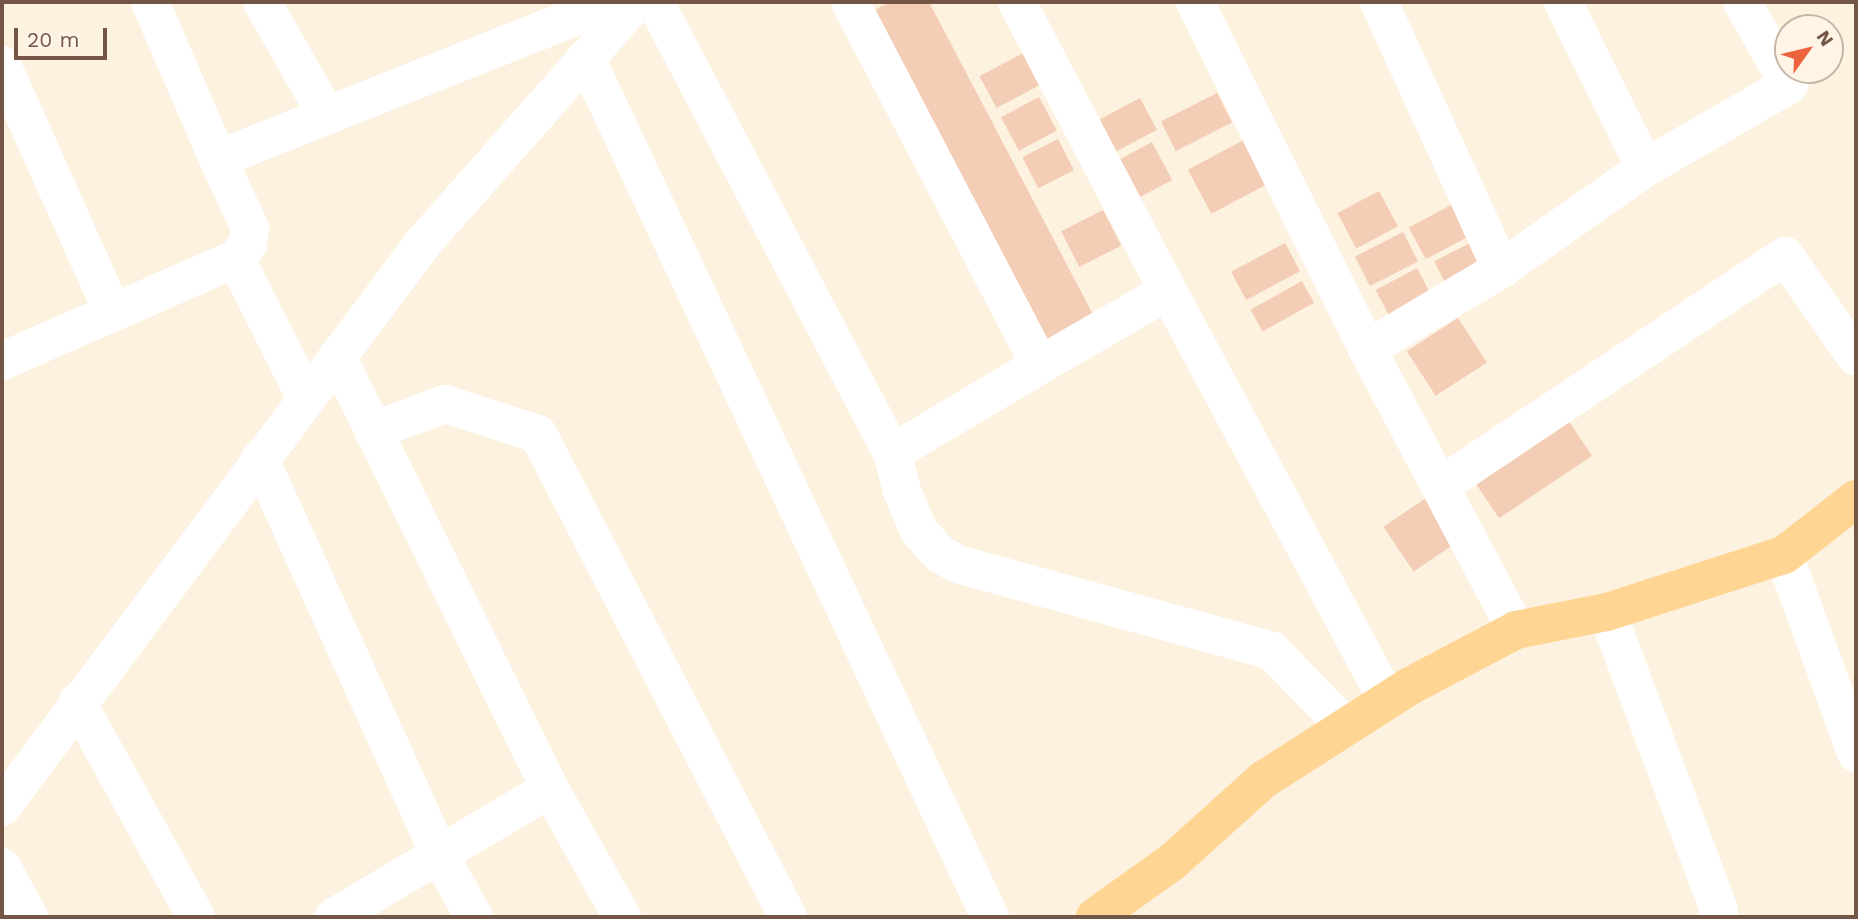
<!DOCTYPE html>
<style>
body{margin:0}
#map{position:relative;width:1858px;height:919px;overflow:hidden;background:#fdf1df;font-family:"Work Sans",sans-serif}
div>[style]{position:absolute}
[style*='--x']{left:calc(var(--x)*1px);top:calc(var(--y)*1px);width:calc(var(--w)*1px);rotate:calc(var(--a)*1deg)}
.building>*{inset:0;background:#f3cdb6;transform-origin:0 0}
.minor>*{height:38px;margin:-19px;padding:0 19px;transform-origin:19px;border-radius:19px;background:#fff}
.major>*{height:38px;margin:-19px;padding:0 19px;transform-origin:19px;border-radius:19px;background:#ffd594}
span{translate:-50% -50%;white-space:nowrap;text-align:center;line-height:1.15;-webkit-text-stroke:6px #fff5e6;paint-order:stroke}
.frame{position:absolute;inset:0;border:4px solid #745646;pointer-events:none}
.north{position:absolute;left:1774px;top:14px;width:70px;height:70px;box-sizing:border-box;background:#fff5e6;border:2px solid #c7b5a6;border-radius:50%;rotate:56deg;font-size:19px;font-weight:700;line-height:28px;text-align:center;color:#745646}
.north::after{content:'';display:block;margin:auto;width:24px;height:32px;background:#ed633e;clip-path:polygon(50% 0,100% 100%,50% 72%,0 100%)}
.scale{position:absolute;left:14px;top:28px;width:93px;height:32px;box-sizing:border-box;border:4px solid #745646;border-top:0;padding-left:9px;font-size:21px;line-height:24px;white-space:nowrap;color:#745646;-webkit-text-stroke:5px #fff5e6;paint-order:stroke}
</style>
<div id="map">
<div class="building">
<i style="clip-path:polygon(890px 2px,929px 2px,1098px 324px,1043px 353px,865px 15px)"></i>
<i style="left:1029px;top:50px;width:36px;height:56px;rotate:62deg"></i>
<i style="left:1217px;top:93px;width:33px;height:63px;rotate:63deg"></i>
<i style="left:1039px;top:97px;width:38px;height:43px;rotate:62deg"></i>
<i style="left:1140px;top:98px;width:36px;height:46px;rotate:62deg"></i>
<i style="left:1255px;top:134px;width:50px;height:76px;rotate:62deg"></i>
<i style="left:1058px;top:139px;width:35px;height:40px;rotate:63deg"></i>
<i style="left:1152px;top:142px;width:43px;height:45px;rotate:62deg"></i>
<i style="left:1379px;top:191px;width:40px;height:47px;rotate:62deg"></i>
<i style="left:1453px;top:204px;width:36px;height:50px;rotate:62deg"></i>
<i style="left:1103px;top:210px;width:40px;height:47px;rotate:63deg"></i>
<i style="left:1403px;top:232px;width:33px;height:54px;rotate:63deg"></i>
<i style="left:1476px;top:240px;width:27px;height:47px;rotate:63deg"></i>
<i style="left:1285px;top:243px;width:32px;height:61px;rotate:62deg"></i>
<i style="left:1417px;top:268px;width:30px;height:47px;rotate:62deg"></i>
<i style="left:1302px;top:281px;width:25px;height:59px;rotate:61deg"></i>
<i style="left:1458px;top:318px;width:53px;height:61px;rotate:57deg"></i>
<i style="left:1568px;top:420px;width:43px;height:112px;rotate:56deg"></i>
<i style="left:1429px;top:496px;width:54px;height:55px;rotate:56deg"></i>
</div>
<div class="minor">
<i style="--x:150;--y:2;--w:171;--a:66.6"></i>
<i style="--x:262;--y:2;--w:131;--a:60.3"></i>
<i style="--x:655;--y:2;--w:509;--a:62.28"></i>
<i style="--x:892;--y:453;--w:39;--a:75"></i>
<i style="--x:902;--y:491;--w:43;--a:67"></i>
<i style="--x:919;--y:531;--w:31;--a:48"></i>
<i style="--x:940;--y:554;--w:20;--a:30"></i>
<i style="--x:957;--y:564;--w:327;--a:15.4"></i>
<i style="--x:1272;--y:651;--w:106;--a:45.8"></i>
<i style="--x:850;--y:2;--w:410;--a:62.4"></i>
<i style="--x:1040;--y:365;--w:148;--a:-30"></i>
<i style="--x:1168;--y:291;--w:326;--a:-117.6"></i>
<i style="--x:1195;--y:2;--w:387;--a:63.6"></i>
<i style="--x:1379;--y:2;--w:294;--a:65.4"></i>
<i style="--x:1563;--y:2;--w:185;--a:63.7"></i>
<i style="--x:586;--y:58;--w:949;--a:64.81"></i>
<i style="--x:2;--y:65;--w:269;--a:65.9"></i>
<i style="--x:236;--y:259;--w:156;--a:63.3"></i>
<i style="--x:1168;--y:291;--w:464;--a:61.8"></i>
<i style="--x:2;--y:361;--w:255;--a:-23.6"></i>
<i style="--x:236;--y:259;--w:19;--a:-51"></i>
<i style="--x:248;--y:244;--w:16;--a:-83"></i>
<i style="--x:250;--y:228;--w:76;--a:-114.9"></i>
<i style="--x:218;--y:159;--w:425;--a:-21.7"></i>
<i style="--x:373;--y:431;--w:77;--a:-20.6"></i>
<i style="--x:445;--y:404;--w:98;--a:17.9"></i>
<i style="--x:538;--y:434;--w:544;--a:62.63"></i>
<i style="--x:892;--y:453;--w:172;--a:-30.7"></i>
<i style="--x:260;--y:459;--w:434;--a:65.6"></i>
<i style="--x:439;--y:854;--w:72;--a:60.9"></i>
<i style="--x:1440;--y:486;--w:415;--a:-33.7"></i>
<i style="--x:1785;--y:256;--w:123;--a:54.9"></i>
<i style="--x:1784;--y:555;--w:211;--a:70"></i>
<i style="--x:1607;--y:612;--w:318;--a:69.4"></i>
<i style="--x:1719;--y:910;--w:7;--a:98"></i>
<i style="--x:1516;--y:630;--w:318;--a:-117.9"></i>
<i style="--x:1367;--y:349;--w:156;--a:-30.8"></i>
<i style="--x:1501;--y:269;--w:176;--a:-35"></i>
<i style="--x:1645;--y:168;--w:166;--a:-30"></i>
<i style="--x:1789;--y:85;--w:95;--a:-119.5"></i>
<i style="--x:77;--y:702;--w:246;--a:61"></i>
<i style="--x:550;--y:789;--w:147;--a:60.6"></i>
<i style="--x:2;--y:807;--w:704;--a:-53.26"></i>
<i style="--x:423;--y:243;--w:322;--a:-48.5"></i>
<i style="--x:2;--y:867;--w:57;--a:61.6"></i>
<i style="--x:334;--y:917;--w:251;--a:-30.7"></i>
<i style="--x:550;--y:789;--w:482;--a:-116.2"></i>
</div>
<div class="major">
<i style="--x:1095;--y:917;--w:95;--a:-35.5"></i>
<i style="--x:1172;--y:862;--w:122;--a:-42"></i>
<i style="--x:1263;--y:780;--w:174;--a:-32.6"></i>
<i style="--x:1410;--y:686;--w:120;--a:-27.8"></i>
<i style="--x:1516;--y:630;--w:93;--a:-11.2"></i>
<i style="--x:1607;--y:612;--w:186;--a:-17.9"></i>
<i style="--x:1784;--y:555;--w:91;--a:-37.9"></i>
</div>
<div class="frame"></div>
<div class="north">N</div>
<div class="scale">20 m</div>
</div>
